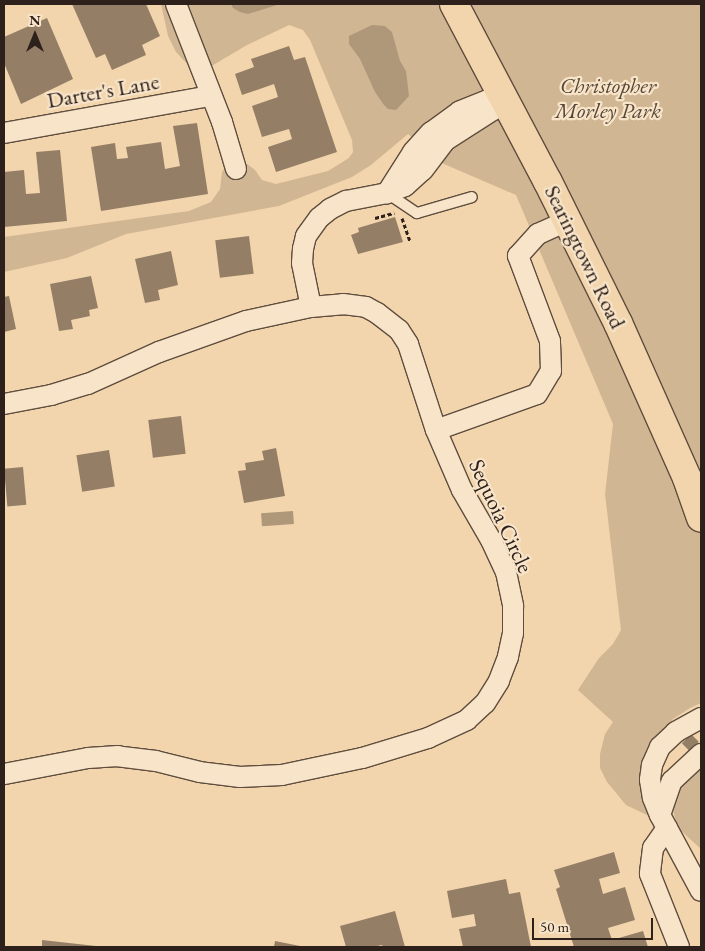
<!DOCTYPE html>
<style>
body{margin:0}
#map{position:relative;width:705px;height:951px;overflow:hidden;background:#f2d5ac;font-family:"EB Garamond",serif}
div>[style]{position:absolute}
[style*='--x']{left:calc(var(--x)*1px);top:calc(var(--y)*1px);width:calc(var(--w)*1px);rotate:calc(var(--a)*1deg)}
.green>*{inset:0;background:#d1b693}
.water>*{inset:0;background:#af977a;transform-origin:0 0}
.building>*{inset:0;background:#947e66;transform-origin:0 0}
.path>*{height:3px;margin-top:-1.5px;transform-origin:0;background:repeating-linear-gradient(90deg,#2e201a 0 4px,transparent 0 6.5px)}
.roads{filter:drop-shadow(1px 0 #5f4d3e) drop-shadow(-1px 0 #5f4d3e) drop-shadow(0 1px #5f4d3e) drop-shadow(0 -1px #5f4d3e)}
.lane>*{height:10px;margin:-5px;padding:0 5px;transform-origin:5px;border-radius:5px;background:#f7e4c9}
.street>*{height:20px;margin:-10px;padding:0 10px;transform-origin:10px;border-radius:10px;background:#f7e4c9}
.primary>*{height:28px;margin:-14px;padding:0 14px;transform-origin:14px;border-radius:14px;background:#f2d5ac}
span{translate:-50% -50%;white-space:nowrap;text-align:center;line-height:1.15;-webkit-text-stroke:4.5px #f7e4c9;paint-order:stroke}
.park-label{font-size:22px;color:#574638;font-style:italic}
.street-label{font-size:22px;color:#2e201a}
.frame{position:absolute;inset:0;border:5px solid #2e201a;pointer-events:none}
.north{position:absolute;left:10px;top:10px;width:50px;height:50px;-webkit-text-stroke:4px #f7e4c9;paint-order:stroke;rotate:0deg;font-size:14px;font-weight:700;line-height:20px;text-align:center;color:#2e201a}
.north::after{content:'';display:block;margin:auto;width:18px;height:22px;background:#2e201a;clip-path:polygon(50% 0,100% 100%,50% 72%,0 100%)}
.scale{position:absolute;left:532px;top:918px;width:121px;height:22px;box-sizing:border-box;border:2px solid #2e201a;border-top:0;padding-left:6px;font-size:15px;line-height:18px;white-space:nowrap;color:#2e201a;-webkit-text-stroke:4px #f7e4c9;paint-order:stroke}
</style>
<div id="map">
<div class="green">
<i style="clip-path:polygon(161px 4px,701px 4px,701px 703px,690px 708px,673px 719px,658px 737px,651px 817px,626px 805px,607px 782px,600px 768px,600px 754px,605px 734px,613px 722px,578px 690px,599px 658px,613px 644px,621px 630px,605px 494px,613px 424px,516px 195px,444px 164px,408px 134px,371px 165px,352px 177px,279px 206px,126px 234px,67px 258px,4px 272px,4px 237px,189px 211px,211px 202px,220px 189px,222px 172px,228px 164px,238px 162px,247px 164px,255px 170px,262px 180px,276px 184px,328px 171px,349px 158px,353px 152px,352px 140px,310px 40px,303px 30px,289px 25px,247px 45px,210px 67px,190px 67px,176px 52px,168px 36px)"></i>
<i style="clip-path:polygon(701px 761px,701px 849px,678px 828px,673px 811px,675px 782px)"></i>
</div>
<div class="water">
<i style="clip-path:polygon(231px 4px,280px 4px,248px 14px,240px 12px,233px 8px)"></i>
<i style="clip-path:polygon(372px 25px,385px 26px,392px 32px,400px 61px,406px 71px,409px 96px,396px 110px,388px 109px,384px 105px,375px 92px,360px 59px,349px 44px,349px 36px)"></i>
<i style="left:293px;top:511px;width:13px;height:32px;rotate:86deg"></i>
</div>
<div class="building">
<i style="clip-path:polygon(72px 4px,146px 4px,160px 36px,142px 45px,146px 55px,112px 70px,105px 54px,96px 58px)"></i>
<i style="clip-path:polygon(47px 18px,73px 79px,21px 104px,4px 63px,4px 37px)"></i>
<i style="clip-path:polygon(289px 46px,294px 60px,305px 57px,337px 152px,276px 172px,268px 147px,292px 139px,289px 129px,262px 137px,252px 106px,278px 97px,274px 84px,242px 95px,235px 74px,254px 67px,251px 59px)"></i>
<i style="clip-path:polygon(197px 123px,208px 194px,101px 211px,91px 147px,115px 143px,117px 159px,128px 158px,126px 147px,161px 142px,165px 169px,180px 166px,173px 126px)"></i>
<i style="clip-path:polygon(60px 150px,67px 221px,4px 227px,4px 172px,24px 170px,26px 194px,40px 193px,36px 152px)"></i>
<i style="clip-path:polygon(395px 217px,403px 242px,358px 254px,351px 235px,359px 232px,358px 228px)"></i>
<i style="left:249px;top:236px;width:38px;height:34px;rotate:83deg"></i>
<i style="clip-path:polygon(171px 251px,178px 285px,158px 290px,160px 300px,145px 303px,135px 259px)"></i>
<i style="clip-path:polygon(91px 276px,98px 308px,89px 310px,90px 316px,71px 320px,73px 329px,59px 331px,50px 284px)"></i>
<i style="clip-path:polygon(9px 296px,16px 329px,4px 332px,4px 297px)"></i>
<i style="left:181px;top:416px;width:38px;height:33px;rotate:83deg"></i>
<i style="clip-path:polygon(276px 448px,285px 496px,244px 503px,238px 471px,246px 470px,245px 463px,264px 460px,262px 451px)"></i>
<i style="left:109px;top:450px;width:37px;height:33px;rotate:81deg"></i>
<i style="left:23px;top:467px;width:38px;height:19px;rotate:85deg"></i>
<i style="left:691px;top:734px;width:11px;height:13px;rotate:45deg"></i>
<i style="clip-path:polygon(614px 852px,620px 873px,599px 879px,603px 894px,625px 887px,635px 920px,608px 928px,612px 940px,643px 931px,648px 947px,574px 947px,556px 889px,560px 887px,554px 870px)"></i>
<i style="clip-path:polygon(506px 879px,509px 894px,520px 892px,531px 947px,463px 947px,459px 929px,476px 926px,474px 914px,452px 918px,447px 891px)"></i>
<i style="clip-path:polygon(395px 911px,405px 947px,383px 947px,382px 945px,372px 947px,346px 947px,340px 926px)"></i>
<i style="clip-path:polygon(42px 940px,96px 946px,96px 947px,42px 947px)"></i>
<i style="clip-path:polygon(275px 941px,300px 946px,300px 947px,274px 947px)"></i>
</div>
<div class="path">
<i style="--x:375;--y:218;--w:20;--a:-15"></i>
<i style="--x:402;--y:218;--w:24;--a:71"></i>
</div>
<div class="roads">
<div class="lane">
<i style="--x:387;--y:193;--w:36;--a:34"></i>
<i style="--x:417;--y:213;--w:57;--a:-16.2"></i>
</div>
<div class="street">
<i style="--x:176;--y:4;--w:127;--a:68.7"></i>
<i style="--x:222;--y:122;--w:49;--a:73.4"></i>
<i style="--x:4;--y:133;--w:209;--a:-10.2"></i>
<i style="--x:311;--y:307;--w:45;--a:-101.6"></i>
<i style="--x:302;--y:263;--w:14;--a:-86"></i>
<i style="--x:303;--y:249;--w:13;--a:-77"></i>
<i style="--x:306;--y:236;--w:22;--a:-54"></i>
<i style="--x:319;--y:218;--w:14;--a:-39"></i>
<i style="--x:330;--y:209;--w:18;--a:-27"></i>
<i style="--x:346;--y:201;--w:42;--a:-11"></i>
<i style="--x:387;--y:193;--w:19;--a:-21"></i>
<i style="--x:405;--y:186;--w:24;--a:-42"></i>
<i style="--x:423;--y:170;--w:38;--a:-53"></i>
<i style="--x:446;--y:140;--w:56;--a:-32.6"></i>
<i style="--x:493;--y:110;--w:16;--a:-50"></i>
<i style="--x:503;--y:98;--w:15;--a:172"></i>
<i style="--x:488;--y:100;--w:31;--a:158"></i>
<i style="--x:459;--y:112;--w:34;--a:144"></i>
<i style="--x:431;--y:132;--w:27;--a:132"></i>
<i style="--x:413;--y:152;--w:49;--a:122.4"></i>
<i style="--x:4;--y:404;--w:48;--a:-10.8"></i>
<i style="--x:51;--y:395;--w:39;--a:-17"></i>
<i style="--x:88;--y:384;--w:78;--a:-24.3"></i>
<i style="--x:159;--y:352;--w:92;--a:-19.6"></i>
<i style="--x:246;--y:321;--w:66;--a:-12.2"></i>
<i style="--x:311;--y:307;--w:32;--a:-5"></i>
<i style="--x:343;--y:304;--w:23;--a:7"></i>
<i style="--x:366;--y:307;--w:13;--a:29"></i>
<i style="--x:377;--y:313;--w:28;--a:38"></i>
<i style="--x:399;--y:330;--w:17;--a:57"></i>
<i style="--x:408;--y:344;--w:90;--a:72"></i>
<i style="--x:436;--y:430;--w:65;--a:66.6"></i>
<i style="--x:462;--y:490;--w:58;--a:59.9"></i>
<i style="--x:491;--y:540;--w:35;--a:65"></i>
<i style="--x:506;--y:572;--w:35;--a:78"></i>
<i style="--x:513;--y:606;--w:27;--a:90"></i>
<i style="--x:513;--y:633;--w:25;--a:102"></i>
<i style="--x:508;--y:657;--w:26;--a:111"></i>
<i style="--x:499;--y:681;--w:26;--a:122"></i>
<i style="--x:485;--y:703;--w:25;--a:137"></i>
<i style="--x:467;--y:720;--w:43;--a:155.2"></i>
<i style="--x:428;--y:738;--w:69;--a:163.1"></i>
<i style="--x:362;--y:758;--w:82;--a:168"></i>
<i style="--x:282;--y:775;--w:42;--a:177.3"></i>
<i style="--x:240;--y:777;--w:40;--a:-172.9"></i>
<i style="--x:200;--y:772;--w:45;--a:-166"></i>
<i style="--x:156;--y:761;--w:38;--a:-173"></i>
<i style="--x:118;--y:756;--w:30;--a:176"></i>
<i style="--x:88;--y:758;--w:86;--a:169.2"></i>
<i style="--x:436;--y:430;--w:107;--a:-19.6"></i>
<i style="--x:537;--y:394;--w:27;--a:-59"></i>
<i style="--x:551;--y:371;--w:30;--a:-92"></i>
<i style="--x:550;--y:341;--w:91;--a:-110.6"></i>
<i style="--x:518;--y:256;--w:30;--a:-48"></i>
<i style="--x:538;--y:234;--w:32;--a:-24"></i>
<i style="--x:701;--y:718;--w:29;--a:151"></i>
<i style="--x:676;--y:732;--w:22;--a:137"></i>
<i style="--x:660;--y:747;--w:20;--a:114"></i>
<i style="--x:652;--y:765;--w:15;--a:98"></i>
<i style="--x:650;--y:780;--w:18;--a:81"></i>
<i style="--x:653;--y:798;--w:18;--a:68"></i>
<i style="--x:660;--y:815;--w:86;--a:61.7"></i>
<i style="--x:660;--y:815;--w:36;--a:-71"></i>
<i style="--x:672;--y:781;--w:40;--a:-43"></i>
<i style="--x:667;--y:828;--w:24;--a:125"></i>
<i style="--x:653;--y:848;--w:26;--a:97"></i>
<i style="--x:650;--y:874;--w:79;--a:68.3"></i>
</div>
<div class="primary">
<i style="--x:454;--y:4;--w:201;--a:62.2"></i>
<i style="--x:548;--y:182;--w:157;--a:63.6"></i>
<i style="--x:618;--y:323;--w:170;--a:66"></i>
<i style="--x:687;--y:478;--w:42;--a:70.7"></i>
</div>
</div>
<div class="park-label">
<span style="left:608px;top:98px">Christopher<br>Morley Park</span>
</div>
<div class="street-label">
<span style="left:103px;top:91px;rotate:-10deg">Darter's Lane</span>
<span style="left:585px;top:257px;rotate:64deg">Searingtown Road</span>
<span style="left:501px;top:516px;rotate:65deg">Sequoia Circle</span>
</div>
<div class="frame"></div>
<div class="north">N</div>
<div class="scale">50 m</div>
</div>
